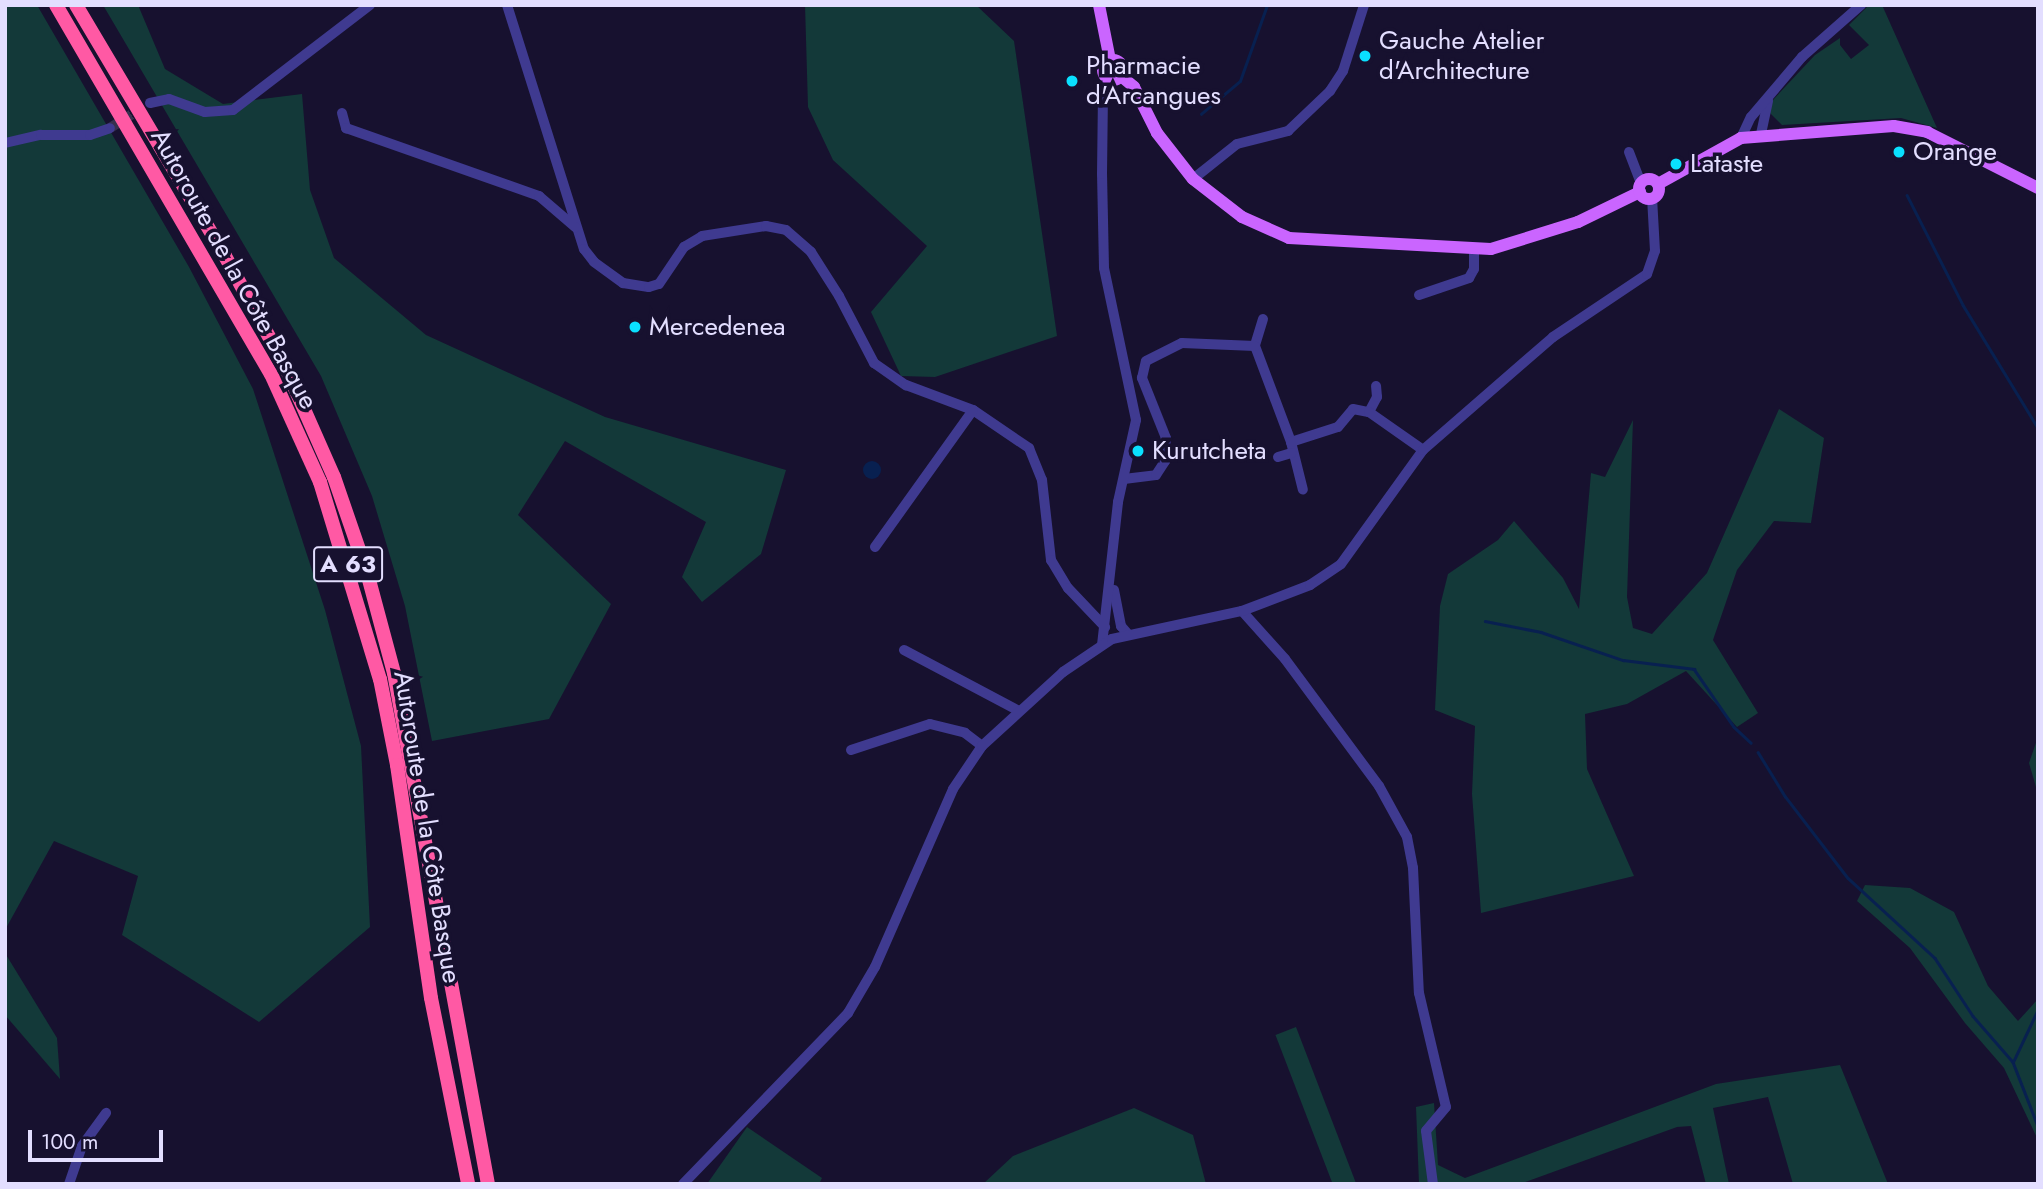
<!DOCTYPE html>
<meta charset="utf-8">
<style>
body{margin:0}
#map{position:relative;width:2043px;height:1189px;overflow:hidden;background:#17112f;font-family:Jost,sans-serif}
div>[style]{position:absolute}
[style*='--x']{left:calc(var(--x)*1px);top:calc(var(--y)*1px);width:calc(var(--w)*1px);rotate:calc(var(--a)*1deg)}
.green>*{inset:0;background:#133939;transform-origin:0 0}
.water>*{inset:0;background:#082050}
.round{border-radius:50%}
.stream>*{height:2.5px;margin:-1.25px;padding:0 1.25px;transform-origin:1.25px;border-radius:1.25px;background:#082050}
.minor-tunnel>*{height:10px;margin-top:-5px;transform-origin:0;background:repeating-linear-gradient(90deg,#36304e 0 10px,transparent 0 15px)}
.minor>*{height:10px;margin:-5px;padding:0 5px;transform-origin:5px;border-radius:5px;background:#3f3a90}
.major>*{height:12px;margin:-6px;padding:0 6px;transform-origin:6px;border-radius:6px;background:#ca65ff}
.major>.ring{margin:-6px;padding:0;box-sizing:content-box;background:none;border:12px solid #ca65ff;border-radius:50%}
.highway>*{height:14px;margin:-7px;padding:0 7px;transform-origin:7px;border-radius:7px;background:#ff59a4}
.dots>*{width:19px;height:19px;translate:-50% -50%;box-sizing:border-box;border:4px solid #17112f;border-radius:50%}
span{translate:-50% -50%;white-space:nowrap;text-align:center;line-height:1.15;-webkit-text-stroke:7px #17112f;paint-order:stroke}
.shield-label span{padding:2px 5px;background:#17112f;border:2px solid;border-radius:5px;-webkit-text-stroke-width:0}
.shield-label{font-size:24px;color:#e3deff;font-weight:700}
.poi-label{font-size:26px;color:#e3deff}
.left{translate:0 -50%;text-align:left}
.street-label{font-size:26px;color:#e3deff}
.frame{position:absolute;inset:0;border:7px solid #e3deff;pointer-events:none}
.scale{position:absolute;left:28px;top:1130px;width:135px;height:32px;box-sizing:border-box;border:4px solid #e3deff;border-top:0;padding-left:9px;font-size:21px;line-height:24px;white-space:nowrap;color:#e3deff;-webkit-text-stroke:5px #17112f;paint-order:stroke}
</style>
<div id="map">
<div class="green">
<i style="clip-path:polygon(5px 5px,37px 5px,189px 267px,253px 389px,325px 610px,361px 746px,370px 927px,259px 1022px,122px 935px,138px 876px,54px 841px,5px 930px)"></i>
<i style="clip-path:polygon(103px 5px,138px 5px,165px 69px,223px 104px,302px 94px,310px 190px,334px 258px,426px 335px,605px 417px,786px 470px,761px 554px,702px 602px,682px 577px,706px 522px,565px 441px,518px 515px,611px 604px,549px 719px,432px 741px,405px 606px,372px 496px,321px 376px)"></i>
<i style="clip-path:polygon(805px 5px,976px 5px,1014px 41px,1057px 336px,935px 377px,901px 376px,871px 312px,927px 246px,833px 160px,808px 107px)"></i>
<i style="clip-path:polygon(1869px 5px,1882px 5px,1937px 128px,1901px 118px,1782px 125px,1770px 113px,1772px 101px,1815px 55px,1840px 38px,1840px 45px,1851px 59px,1869px 45px,1849px 25px)"></i>
<i style="clip-path:polygon(1779px 409px,1824px 438px,1811px 523px,1774px 521px,1737px 570px,1713px 640px,1758px 713px,1737px 727px,1686px 671px,1627px 704px,1585px 714px,1587px 769px,1634px 876px,1481px 913px,1472px 794px,1475px 726px,1435px 710px,1440px 606px,1448px 574px,1498px 540px,1514px 521px,1563px 578px,1579px 609px,1591px 473px,1605px 477px,1633px 420px,1627px 597px,1633px 628px,1652px 634px,1707px 573px)"></i>
<i style="clip-path:polygon(2038px 737px,2038px 794px,2029px 763px)"></i>
<i style="clip-path:polygon(1865px 885px,1910px 888px,1954px 912px,1988px 986px,2018px 1021px,2038px 999px,2038px 1140px,2004px 1068px,1965px 1023px,1910px 948px,1857px 901px)"></i>
<i style="clip-path:polygon(5px 953px,57px 1038px,60px 1079px,5px 1015px)"></i>
<i style="left:1296px;top:1027px;width:168px;height:22px;rotate:69deg"></i>
<i style="clip-path:polygon(1840px 1065px,1888px 1184px,1793px 1184px,1768px 1097px,1713px 1108px,1729px 1184px,1706px 1184px,1691px 1126px,1677px 1127px,1520px 1184px,1419px 1184px,1416px 1107px,1434px 1103px,1438px 1165px,1465px 1178px,1716px 1084px)"></i>
<i style="clip-path:polygon(1134px 1108px,1193px 1135px,1206px 1184px,983px 1184px,1013px 1156px)"></i>
<i style="clip-path:polygon(747px 1127px,822px 1178px,819px 1184px,707px 1184px)"></i>
</div>
<div class="water">
<i class="round" style="left:863px;top:461px;width:18px;height:18px"></i>
</div>
<div class="stream">
<i style="--x:1201;--y:114;--w:51;--a:-40.2"></i>
<i style="--x:1240;--y:81;--w:81;--a:-70.4"></i>
<i style="--x:1907;--y:195;--w:123;--a:63"></i>
<i style="--x:1963;--y:305;--w:144;--a:58.6"></i>
<i style="--x:1485;--y:621;--w:57;--a:11.1"></i>
<i style="--x:1541;--y:632;--w:87;--a:18.9"></i>
<i style="--x:1623;--y:660;--w:72;--a:7.2"></i>
<i style="--x:1694;--y:669;--w:70;--a:55.4"></i>
<i style="--x:1734;--y:727;--w:23;--a:43"></i>
<i style="--x:1758;--y:752;--w:52;--a:58.5"></i>
<i style="--x:1785;--y:796;--w:103;--a:52.5"></i>
<i style="--x:1848;--y:878;--w:118;--a:42.6"></i>
<i style="--x:1935;--y:958;--w:69;--a:56.8"></i>
<i style="--x:1973;--y:1016;--w:61;--a:49"></i>
<i style="--x:2013;--y:1062;--w:69;--a:68.7"></i>
<i style="--x:2013;--y:1062;--w:59;--a:-64.7"></i>
</div>
<div class="minor-tunnel">
<i style="--x:110;--y:128;--w:47;--a:-32"></i>
</div>
<div class="minor">
<i style="--x:507;--y:5;--w:256;--a:72.5"></i>
<i style="--x:584;--y:249;--w:16;--a:52"></i>
<i style="--x:594;--y:262;--w:36;--a:36"></i>
<i style="--x:623;--y:283;--w:26;--a:9"></i>
<i style="--x:649;--y:287;--w:10;--a:-17"></i>
<i style="--x:659;--y:284;--w:45;--a:-56"></i>
<i style="--x:684;--y:247;--w:21;--a:-31"></i>
<i style="--x:702;--y:236;--w:65;--a:-8.9"></i>
<i style="--x:766;--y:226;--w:20;--a:11"></i>
<i style="--x:786;--y:230;--w:33;--a:41"></i>
<i style="--x:811;--y:252;--w:52;--a:57.5"></i>
<i style="--x:839;--y:296;--w:76;--a:62.4"></i>
<i style="--x:874;--y:363;--w:39;--a:35"></i>
<i style="--x:906;--y:385;--w:72;--a:20.5"></i>
<i style="--x:973;--y:410;--w:68;--a:34.2"></i>
<i style="--x:1029;--y:448;--w:35;--a:68"></i>
<i style="--x:1042;--y:480;--w:81;--a:83.6"></i>
<i style="--x:1051;--y:560;--w:33;--a:59"></i>
<i style="--x:1068;--y:588;--w:54;--a:46.5"></i>
<i style="--x:150;--y:103;--w:19;--a:-12"></i>
<i style="--x:169;--y:99;--w:38;--a:20"></i>
<i style="--x:205;--y:112;--w:28;--a:-4"></i>
<i style="--x:233;--y:110;--w:173;--a:-37.5"></i>
<i style="--x:342;--y:113;--w:16;--a:75"></i>
<i style="--x:346;--y:128;--w:205;--a:19.4"></i>
<i style="--x:539;--y:196;--w:48;--a:40.7"></i>
<i style="--x:1761;--y:134;--w:34;--a:-78"></i>
<i style="--x:1741;--y:138;--w:23;--a:-65"></i>
<i style="--x:1751;--y:117;--w:79;--a:-49.6"></i>
<i style="--x:1802;--y:57;--w:79;--a:-41.4"></i>
<i style="--x:5;--y:143;--w:37;--a:-13"></i>
<i style="--x:41;--y:135;--w:49;--a:0"></i>
<i style="--x:90;--y:135;--w:21;--a:-19"></i>
<i style="--x:1629;--y:152;--w:34;--a:69"></i>
<i style="--x:1193;--y:179;--w:56;--a:-38.5"></i>
<i style="--x:1237;--y:144;--w:53;--a:-14.3"></i>
<i style="--x:1288;--y:131;--w:58;--a:-43.6"></i>
<i style="--x:1330;--y:91;--w:24;--a:-57"></i>
<i style="--x:1343;--y:71;--w:69;--a:-72.3"></i>
<i style="--x:1419;--y:295;--w:53;--a:-18.8"></i>
<i style="--x:1469;--y:278;--w:10;--a:-61"></i>
<i style="--x:1474;--y:269;--w:18;--a:-90"></i>
<i style="--x:1263;--y:319;--w:28;--a:107"></i>
<i style="--x:1255;--y:346;--w:103;--a:69.4"></i>
<i style="--x:1291;--y:442;--w:49;--a:76"></i>
<i style="--x:1369;--y:412;--w:17;--a:-62"></i>
<i style="--x:1377;--y:397;--w:11;--a:-95"></i>
<i style="--x:1291;--y:442;--w:49;--a:-17.7"></i>
<i style="--x:1338;--y:427;--w:23;--a:-50"></i>
<i style="--x:1353;--y:409;--w:16;--a:11"></i>
<i style="--x:1369;--y:412;--w:66;--a:35.1"></i>
<i style="--x:1278;--y:457;--w:14;--a:-17"></i>
<i style="--x:1124;--y:479;--w:32;--a:-7"></i>
<i style="--x:1156;--y:475;--w:17;--a:-57"></i>
<i style="--x:1165;--y:461;--w:23;--a:-88"></i>
<i style="--x:1166;--y:438;--w:65;--a:-111.8"></i>
<i style="--x:1142;--y:378;--w:17;--a:-77"></i>
<i style="--x:1146;--y:361;--w:40;--a:-26.6"></i>
<i style="--x:1182;--y:343;--w:73;--a:2.4"></i>
<i style="--x:875;--y:547;--w:168;--a:-54.4"></i>
<i style="--x:1114;--y:590;--w:37;--a:79"></i>
<i style="--x:1121;--y:626;--w:11;--a:49"></i>
<i style="--x:1242;--y:611;--w:64;--a:48.1"></i>
<i style="--x:1285;--y:659;--w:158;--a:53.5"></i>
<i style="--x:1379;--y:786;--w:58;--a:61.2"></i>
<i style="--x:1407;--y:837;--w:32;--a:79"></i>
<i style="--x:1413;--y:868;--w:125;--a:87.3"></i>
<i style="--x:1419;--y:993;--w:117;--a:76.7"></i>
<i style="--x:1446;--y:1107;--w:31;--a:130"></i>
<i style="--x:1426;--y:1131;--w:53;--a:82.5"></i>
<i style="--x:1102;--y:645;--w:144;--a:-83.6"></i>
<i style="--x:1118;--y:502;--w:84;--a:-77.6"></i>
<i style="--x:1136;--y:420;--w:155;--a:-101.9"></i>
<i style="--x:1104;--y:268;--w:94;--a:-91.2"></i>
<i style="--x:1102;--y:174;--w:78;--a:-89.3"></i>
<i style="--x:1103;--y:96;--w:18;--a:-74"></i>
<i style="--x:904;--y:650;--w:130;--a:27.9"></i>
<i style="--x:851;--y:750;--w:83;--a:-18.2"></i>
<i style="--x:930;--y:724;--w:36;--a:14"></i>
<i style="--x:965;--y:733;--w:21;--a:37"></i>
<i style="--x:69;--y:1184;--w:40;--a:-71.1"></i>
<i style="--x:82;--y:1146;--w:41;--a:-54"></i>
<i style="--x:683;--y:1184;--w:238;--a:-46"></i>
<i style="--x:848;--y:1013;--w:53;--a:-59.6"></i>
<i style="--x:875;--y:967;--w:194;--a:-66.3"></i>
<i style="--x:953;--y:789;--w:52;--a:-56"></i>
<i style="--x:982;--y:746;--w:110;--a:-42.4"></i>
<i style="--x:1063;--y:672;--w:59;--a:-34"></i>
<i style="--x:1112;--y:639;--w:133;--a:-12.2"></i>
<i style="--x:1242;--y:611;--w:73;--a:-20.9"></i>
<i style="--x:1310;--y:585;--w:37;--a:-34"></i>
<i style="--x:1341;--y:564;--w:140;--a:-54.3"></i>
<i style="--x:1423;--y:450;--w:172;--a:-41"></i>
<i style="--x:1553;--y:337;--w:113;--a:-33.8"></i>
<i style="--x:1647;--y:274;--w:24;--a:-71"></i>
<i style="--x:1655;--y:251;--w:53;--a:-93.2"></i>
</div>
<div class="major">
<i style="--x:1099;--y:5;--w:56;--a:78.7"></i>
<i class="ring" style="left:1103px;top:60px;width:8px;height:8px"></i>
<i style="--x:1121;--y:76;--w:17;--a:40"></i>
<i style="--x:1134;--y:87;--w:51;--a:63.4"></i>
<i style="--x:1157;--y:133;--w:58;--a:52"></i>
<i style="--x:1193;--y:179;--w:62;--a:37.8"></i>
<i style="--x:1242;--y:217;--w:51;--a:24.1"></i>
<i style="--x:1289;--y:238;--w:202;--a:3.1"></i>
<i style="--x:1491;--y:249;--w:91;--a:-17.2"></i>
<i style="--x:1578;--y:222;--w:69;--a:-25.8"></i>
<i class="ring" style="left:1639px;top:179px;width:8px;height:8px"></i>
<i style="--x:1658;--y:184;--w:95;--a:-29"></i>
<i style="--x:1741;--y:138;--w:153;--a:-4.5"></i>
<i style="--x:1894;--y:126;--w:34;--a:10"></i>
<i style="--x:1927;--y:132;--w:124;--a:26.8"></i>
</div>
<div class="highway">
<i style="--x:56;--y:5;--w:427;--a:59.8"></i>
<i style="--x:271;--y:374;--w:119;--a:65.6"></i>
<i style="--x:320;--y:482;--w:206;--a:73.1"></i>
<i style="--x:380;--y:679;--w:88;--a:78.8"></i>
<i style="--x:397;--y:765;--w:235;--a:81.7"></i>
<i style="--x:431;--y:998;--w:190;--a:78.7"></i>
<i style="--x:76;--y:5;--w:292;--a:59.3"></i>
<i style="--x:225;--y:256;--w:125;--a:61.4"></i>
<i style="--x:285;--y:366;--w:121;--a:66.2"></i>
<i style="--x:334;--y:477;--w:105;--a:71"></i>
<i style="--x:368;--y:576;--w:100;--a:75"></i>
<i style="--x:394;--y:673;--w:520;--a:79.58"></i>
</div>
<div class="dots">
<i style="left:1365px;top:56px;background:#0ae0ff"></i>
<i style="left:1072px;top:81px;background:#0ae0ff"></i>
<i style="left:1899px;top:152px;background:#0ae0ff"></i>
<i style="left:1676px;top:164px;background:#0ae0ff"></i>
<i style="left:635px;top:327px;background:#0ae0ff"></i>
<i style="left:1138px;top:451px;background:#0ae0ff"></i>
</div>
<div class="shield-label">
<span style="left:348px;top:564px">A 63</span>
</div>
<div class="poi-label">
<span class="left" style="left:1379px;top:56px">Gauche Atelier<br>d'Architecture</span>
<span class="left" style="left:1086px;top:81px">Pharmacie<br>d'Arcangues</span>
<span class="left" style="left:1913px;top:152px">Orange</span>
<span class="left" style="left:1690px;top:164px">Lataste</span>
<span class="left" style="left:649px;top:327px">Mercedenea</span>
<span class="left" style="left:1152px;top:451px">Kurutcheta</span>
</div>
<div class="street-label">
<span style="left:234px;top:269px;rotate:61deg">Autoroute de la Côte Basque</span>
<span style="left:427px;top:827px;rotate:81deg">Autoroute de la Côte Basque</span>
</div>
<div class="frame"></div>
<div class="scale">100 m</div>
</div>
